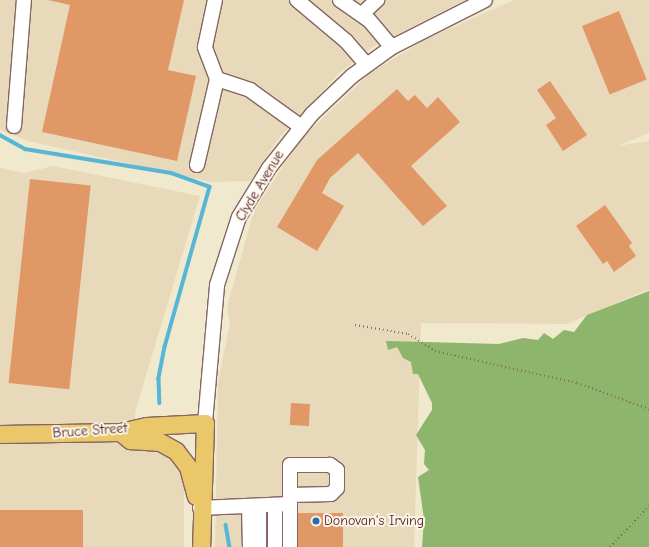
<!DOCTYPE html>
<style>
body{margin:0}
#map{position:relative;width:649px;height:547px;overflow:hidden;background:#f0e9cd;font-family:"Comic Neue",sans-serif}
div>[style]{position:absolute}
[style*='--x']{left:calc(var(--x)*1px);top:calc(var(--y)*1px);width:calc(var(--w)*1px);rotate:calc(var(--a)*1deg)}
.built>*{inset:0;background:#e8d9ba}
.forest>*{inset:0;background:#8db56b}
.stream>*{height:3.5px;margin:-1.75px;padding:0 1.75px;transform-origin:1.75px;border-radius:1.75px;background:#57b6d5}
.building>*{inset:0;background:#e09966;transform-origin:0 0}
.path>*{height:2px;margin-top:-1px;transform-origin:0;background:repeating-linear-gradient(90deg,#846664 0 1px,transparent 0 4px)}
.roads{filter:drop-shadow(1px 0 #846664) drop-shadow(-1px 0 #846664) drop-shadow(0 1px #846664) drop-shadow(0 -1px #846664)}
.minor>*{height:14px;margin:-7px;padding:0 7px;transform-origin:7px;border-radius:7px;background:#fff}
.major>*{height:17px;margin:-8.5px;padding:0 8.5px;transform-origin:8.5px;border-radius:8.5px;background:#eac769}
.dots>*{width:11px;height:11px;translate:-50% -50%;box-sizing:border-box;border:2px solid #fcf5e5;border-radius:50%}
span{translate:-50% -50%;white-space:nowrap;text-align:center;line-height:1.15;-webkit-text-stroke:4px #fcf5e5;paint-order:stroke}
.street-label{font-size:14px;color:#4a1f2b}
.poi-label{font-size:14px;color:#4a1f2b}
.left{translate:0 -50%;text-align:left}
</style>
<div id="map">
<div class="built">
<i style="clip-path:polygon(0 0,465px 0,373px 47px,338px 74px,279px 138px,250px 181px,211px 182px,28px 141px,0 130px)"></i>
<i style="clip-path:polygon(514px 0,649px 0,649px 133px,617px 146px,649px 141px,649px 289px,567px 324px,421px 323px,414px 547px,215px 547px,218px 382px,230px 323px,227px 307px,254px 211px,300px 140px,369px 74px,426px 39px)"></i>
<i style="clip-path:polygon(53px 166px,200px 196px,135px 412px,136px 446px,155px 447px,173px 457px,180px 471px,184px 485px,184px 547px,0 547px,0 168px,24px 173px)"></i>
</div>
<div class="forest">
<i style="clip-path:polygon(649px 291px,649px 547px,422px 547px,424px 519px,418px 477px,429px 470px,424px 464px,425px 450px,416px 435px,432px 410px,432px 403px,418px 374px,413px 374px,411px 362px,403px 358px,397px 347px,388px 350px,386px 341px,499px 344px,523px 338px,538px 340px,544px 333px,553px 339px,564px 330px,574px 332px,587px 315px)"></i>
</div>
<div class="stream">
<i style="--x:0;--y:135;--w:29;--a:29"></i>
<i style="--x:25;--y:149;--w:148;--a:9.3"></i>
<i style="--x:171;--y:173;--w:41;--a:19.7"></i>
<i style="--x:210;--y:187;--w:166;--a:105.7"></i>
<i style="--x:165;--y:347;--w:33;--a:101"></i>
<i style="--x:159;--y:379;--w:24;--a:88"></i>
<i style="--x:226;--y:525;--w:22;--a:80"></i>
</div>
<div class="building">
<i style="clip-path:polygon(48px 0,184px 0,168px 70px,196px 76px,177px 161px,42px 132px,70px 5px)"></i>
<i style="left:619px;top:11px;width:74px;height:40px;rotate:68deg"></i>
<i style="clip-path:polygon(550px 81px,587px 135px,563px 151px,546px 125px,556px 118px,537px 90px)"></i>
<i style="clip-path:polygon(397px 89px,408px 101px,415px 95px,427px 108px,438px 97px,460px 122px,411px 166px,447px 206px,423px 226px,358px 153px,330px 178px,322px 193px,344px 206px,317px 251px,277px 227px,317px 160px)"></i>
<i style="left:30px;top:179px;width:61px;height:205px;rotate:6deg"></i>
<i style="clip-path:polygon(605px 205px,632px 243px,629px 246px,636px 256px,614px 272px,607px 261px,603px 264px,576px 226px)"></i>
<i style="left:291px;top:403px;width:19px;height:22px;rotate:3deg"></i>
<i style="left:0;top:510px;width:83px;height:37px"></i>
<i style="clip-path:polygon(296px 513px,343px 513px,343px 547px,249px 547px,249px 529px,296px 529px)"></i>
</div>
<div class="path">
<i style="--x:355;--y:325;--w:54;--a:9.6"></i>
<i style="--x:408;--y:334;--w:32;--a:32"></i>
<i style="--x:435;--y:351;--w:146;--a:12.7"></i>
<i style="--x:577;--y:383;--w:77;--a:19.9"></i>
<i style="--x:610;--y:547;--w:57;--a:-46.4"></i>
</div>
<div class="roads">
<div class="minor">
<i style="--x:297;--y:0;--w:64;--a:39.9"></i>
<i style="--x:346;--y:41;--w:30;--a:49"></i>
<i style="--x:340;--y:0;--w:35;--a:35"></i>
<i style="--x:369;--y:20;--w:35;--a:50"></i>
<i style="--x:362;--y:14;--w:21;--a:-43"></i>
<i style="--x:217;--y:79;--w:35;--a:18"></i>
<i style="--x:250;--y:90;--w:62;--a:35.8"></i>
<i style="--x:14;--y:126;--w:126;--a:-85.5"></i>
<i style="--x:197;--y:165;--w:88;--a:-76.9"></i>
<i style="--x:217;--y:79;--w:34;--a:-111"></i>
<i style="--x:205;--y:47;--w:48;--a:-78"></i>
<i style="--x:205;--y:423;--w:139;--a:-85"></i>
<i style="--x:217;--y:285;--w:71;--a:-72.1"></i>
<i style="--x:239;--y:217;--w:57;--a:-58.5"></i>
<i style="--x:269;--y:168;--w:69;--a:-51.5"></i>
<i style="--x:312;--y:114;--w:55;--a:-43.5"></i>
<i style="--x:352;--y:76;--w:49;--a:-35.9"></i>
<i style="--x:392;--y:47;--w:104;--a:-26.8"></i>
<i style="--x:290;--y:495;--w:41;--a:-1.4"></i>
<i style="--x:331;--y:494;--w:8;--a:-45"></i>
<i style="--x:337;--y:488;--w:18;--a:-90"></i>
<i style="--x:337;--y:470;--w:9;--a:-144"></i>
<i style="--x:330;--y:465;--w:40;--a:180"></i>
<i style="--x:290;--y:465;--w:82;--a:90"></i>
<i style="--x:259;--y:506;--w:41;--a:90"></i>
<i style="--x:249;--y:507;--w:40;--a:88.6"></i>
<i style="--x:200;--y:508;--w:90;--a:-2.5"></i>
<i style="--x:275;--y:547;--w:42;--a:-90"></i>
</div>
<div class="major">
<i style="--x:120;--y:432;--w:13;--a:39"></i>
<i style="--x:130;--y:440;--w:30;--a:4"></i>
<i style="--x:160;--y:442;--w:18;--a:29"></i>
<i style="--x:176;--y:451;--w:20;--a:53"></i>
<i style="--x:188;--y:467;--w:30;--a:75"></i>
<i style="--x:0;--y:434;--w:120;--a:-1"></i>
<i style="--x:120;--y:432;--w:27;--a:-13"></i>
<i style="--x:146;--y:426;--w:59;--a:-2.9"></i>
<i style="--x:205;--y:423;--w:124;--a:91.8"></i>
</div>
</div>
<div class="dots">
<i style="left:316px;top:521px;background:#1f6fb2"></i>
</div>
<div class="street-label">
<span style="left:260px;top:186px;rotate:-59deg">Clyde Avenue</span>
<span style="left:90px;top:431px;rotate:-4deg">Bruce Street</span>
</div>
<div class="poi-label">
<span class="left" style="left:324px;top:521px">Donovan's Irving</span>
</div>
</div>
